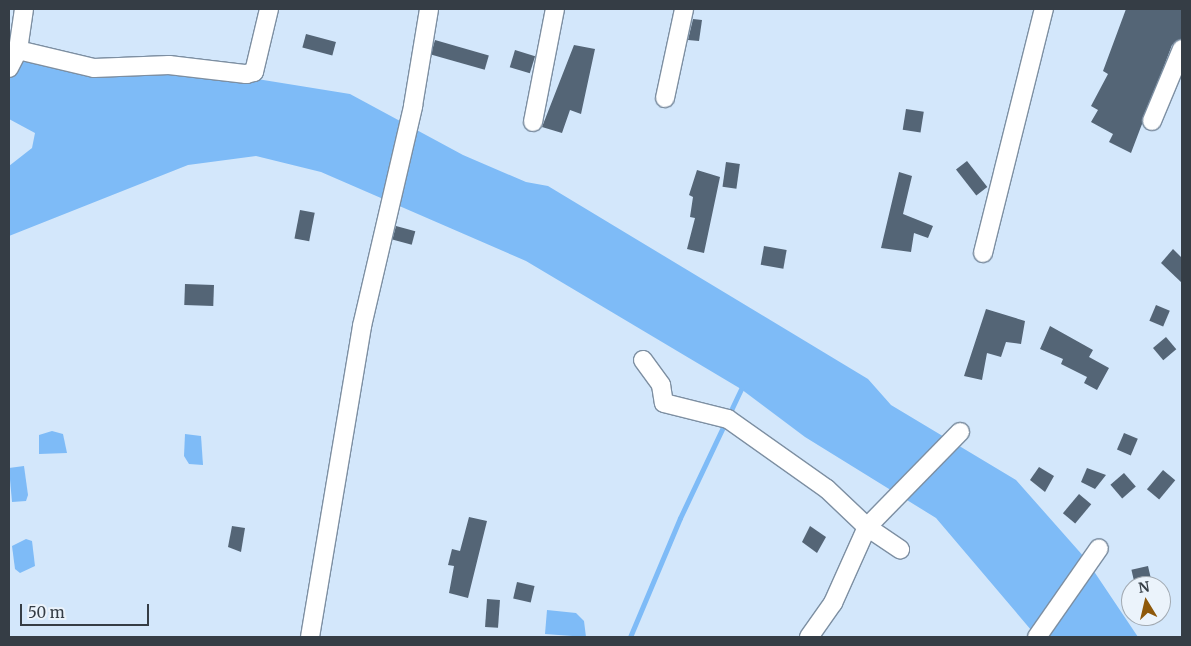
<!DOCTYPE html>
<style>
body{margin:0}
#map{position:relative;width:1191px;height:646px;overflow:hidden;background:#d3e7fb;font-family:Merriweather,serif}
div>[style]{position:absolute}
[style*='--x']{left:calc(var(--x)*1px);top:calc(var(--y)*1px);width:calc(var(--w)*1px);rotate:calc(var(--a)*1deg)}
.water>*{inset:0;background:#7ebbf7}
.stream>*{height:5px;margin:-2.5px;padding:0 2.5px;transform-origin:2.5px;border-radius:2.5px;background:#7ebbf7}
.building>*{inset:0;background:#546576;transform-origin:0 0}
.roads{filter:drop-shadow(1px 0 #7d8fa2) drop-shadow(-1px 0 #7d8fa2) drop-shadow(0 1px #7d8fa2) drop-shadow(0 -1px #7d8fa2)}
.minor>*{height:18px;margin:-9px;padding:0 9px;transform-origin:9px;border-radius:9px;background:#fff}
span{translate:-50% -50%;white-space:nowrap;text-align:center;line-height:1.15;-webkit-text-stroke:5px #ebf3fb;paint-order:stroke}
.frame{position:absolute;inset:0;border:10px solid #353d45;pointer-events:none}
.north{position:absolute;left:1121px;top:576px;width:50px;height:50px;box-sizing:border-box;background:#ebf3fb;border:1px solid #a2aab2;border-radius:50%;rotate:351deg;font-size:14px;font-weight:700;line-height:20px;text-align:center;color:#353d45}
.north::after{content:'';display:block;margin:auto;width:18px;height:22px;background:#8e580a;clip-path:polygon(50% 0,100% 100%,50% 72%,0 100%)}
.scale{position:absolute;left:20px;top:604px;width:129px;height:22px;box-sizing:border-box;border:2px solid #353d45;border-top:0;padding-left:6px;font-size:15px;line-height:18px;white-space:nowrap;color:#353d45;-webkit-text-stroke:4px #ebf3fb;paint-order:stroke}
</style>
<div id="map">
<div class="water">
<i style="clip-path:polygon(9px 58px,114px 73px,238px 76px,350px 94px,463px 155px,526px 182px,548px 186px,868px 379px,891px 405px,1016px 480px,1085px 558px,1138px 637px,1037px 637px,936px 518px,805px 437px,741px 389px,526px 261px,321px 172px,256px 156px,188px 165px,9px 236px,9px 166px,32px 148px,35px 133px,9px 119px)"></i>
<i style="clip-path:polygon(52px 431px,63px 434px,67px 453px,39px 454px,39px 435px)"></i>
<i style="clip-path:polygon(185px 434px,201px 436px,203px 465px,189px 464px,184px 456px)"></i>
<i style="clip-path:polygon(24px 466px,28px 495px,26px 501px,12px 502px,9px 468px)"></i>
<i style="clip-path:polygon(26px 539px,32px 541px,35px 566px,20px 573px,15px 569px,12px 546px)"></i>
<i style="clip-path:polygon(547px 610px,576px 613px,584px 621px,586px 637px,545px 634px)"></i>
</div>
<div class="stream">
<i style="--x:630;--y:637;--w:129;--a:-67.2"></i>
<i style="--x:680;--y:518;--w:143;--a:-64.7"></i>
</div>
<div class="building">
<i style="clip-path:polygon(1126px 9px,1182px 9px,1182px 39px,1172px 45px,1131px 153px,1109px 142px,1113px 134px,1091px 122px,1098px 110px,1091px 106px,1108px 74px,1103px 71px)"></i>
<i style="clip-path:polygon(693px 19px,702px 20px,699px 41px,688px 40px)"></i>
<i style="left:306px;top:34px;width:31px;height:14px;rotate:15deg"></i>
<i style="left:435px;top:40px;width:56px;height:15px;rotate:16deg"></i>
<i style="clip-path:polygon(574px 45px,595px 49px,581px 114px,570px 110px,562px 133px,542px 127px)"></i>
<i style="left:515px;top:50px;width:21px;height:18px;rotate:17deg"></i>
<i style="left:906px;top:109px;width:18px;height:21px;rotate:9deg"></i>
<i style="left:967px;top:161px;width:33px;height:14px;rotate:52deg"></i>
<i style="left:726px;top:162px;width:14px;height:25px;rotate:8deg"></i>
<i style="clip-path:polygon(697px 170px,720px 177px,704px 253px,687px 249px,695px 218px,690px 217px,693px 197px,689px 195px)"></i>
<i style="clip-path:polygon(899px 172px,912px 176px,903px 214px,933px 226px,928px 238px,914px 233px,911px 252px,881px 248px)"></i>
<i style="left:300px;top:210px;width:15px;height:29px;rotate:11deg"></i>
<i style="left:396px;top:226px;width:20px;height:14px;rotate:15deg"></i>
<i style="left:764px;top:246px;width:23px;height:19px;rotate:10deg"></i>
<i style="clip-path:polygon(1173px 249px,1182px 258px,1182px 283px,1161px 263px)"></i>
<i style="left:185px;top:284px;width:29px;height:21px;rotate:2deg"></i>
<i style="left:1156px;top:305px;width:15px;height:17px;rotate:23deg"></i>
<i style="clip-path:polygon(986px 309px,1025px 321px,1021px 344px,1006px 342px,1001px 357px,987px 353px,982px 380px,964px 376px)"></i>
<i style="clip-path:polygon(1050px 326px,1093px 350px,1089px 357px,1109px 368px,1097px 390px,1084px 383px,1087px 377px,1061px 364px,1063px 359px,1040px 349px)"></i>
<i style="left:1166px;top:337px;width:16px;height:17px;rotate:50deg"></i>
<i style="left:1124px;top:433px;width:15px;height:18px;rotate:23deg"></i>
<i style="clip-path:polygon(1039px 467px,1054px 476px,1045px 492px,1030px 480px)"></i>
<i style="clip-path:polygon(1087px 468px,1106px 475px,1095px 489px,1081px 482px)"></i>
<i style="left:1163px;top:470px;width:16px;height:25px;rotate:40deg"></i>
<i style="left:1124px;top:473px;width:18px;height:18px;rotate:49deg"></i>
<i style="left:1079px;top:494px;width:16px;height:25px;rotate:40deg"></i>
<i style="clip-path:polygon(469px 517px,487px 521px,468px 598px,449px 593px,454px 566px,448px 565px,452px 549px,460px 551px)"></i>
<i style="clip-path:polygon(232px 526px,245px 528px,241px 552px,228px 547px)"></i>
<i style="clip-path:polygon(810px 526px,826px 537px,817px 553px,802px 542px)"></i>
<i style="left:1148px;top:566px;width:17px;height:17px;rotate:77deg"></i>
<i style="left:517px;top:582px;width:18px;height:17px;rotate:13deg"></i>
<i style="left:487px;top:599px;width:13px;height:28px;rotate:4deg"></i>
</div>
<div class="roads">
<div class="minor">
<i style="--x:18;--y:50;--w:78;--a:13.3"></i>
<i style="--x:94;--y:68;--w:75;--a:-2.3"></i>
<i style="--x:169;--y:65;--w:78;--a:6.7"></i>
<i style="--x:246;--y:74;--w:8;--a:-14"></i>
<i style="--x:254;--y:72;--w:65;--a:-76.6"></i>
<i style="--x:9;--y:68;--w:20;--a:-63"></i>
<i style="--x:18;--y:50;--w:41;--a:-81.7"></i>
<i style="--x:665;--y:98;--w:91;--a:-77.9"></i>
<i style="--x:1152;--y:121;--w:78;--a:-67.4"></i>
<i style="--x:533;--y:122;--w:115;--a:-79"></i>
<i style="--x:983;--y:253;--w:252;--a:-76"></i>
<i style="--x:643;--y:360;--w:31;--a:54"></i>
<i style="--x:661;--y:385;--w:18;--a:81"></i>
<i style="--x:664;--y:403;--w:66;--a:14"></i>
<i style="--x:728;--y:419;--w:121;--a:35.3"></i>
<i style="--x:827;--y:489;--w:55;--a:43.5"></i>
<i style="--x:867;--y:527;--w:40;--a:34"></i>
<i style="--x:310;--y:637;--w:315;--a:-80.5"></i>
<i style="--x:362;--y:326;--w:226;--a:-76.9"></i>
<i style="--x:413;--y:106;--w:98;--a:-80.6"></i>
<i style="--x:809;--y:637;--w:42;--a:-54.8"></i>
<i style="--x:833;--y:603;--w:83;--a:-65.9"></i>
<i style="--x:867;--y:527;--w:133;--a:-45.6"></i>
<i style="--x:1037;--y:637;--w:108;--a:-55.1"></i>
</div>
</div>
<div class="frame"></div>
<div class="north">N</div>
<div class="scale">50 m</div>
</div>
